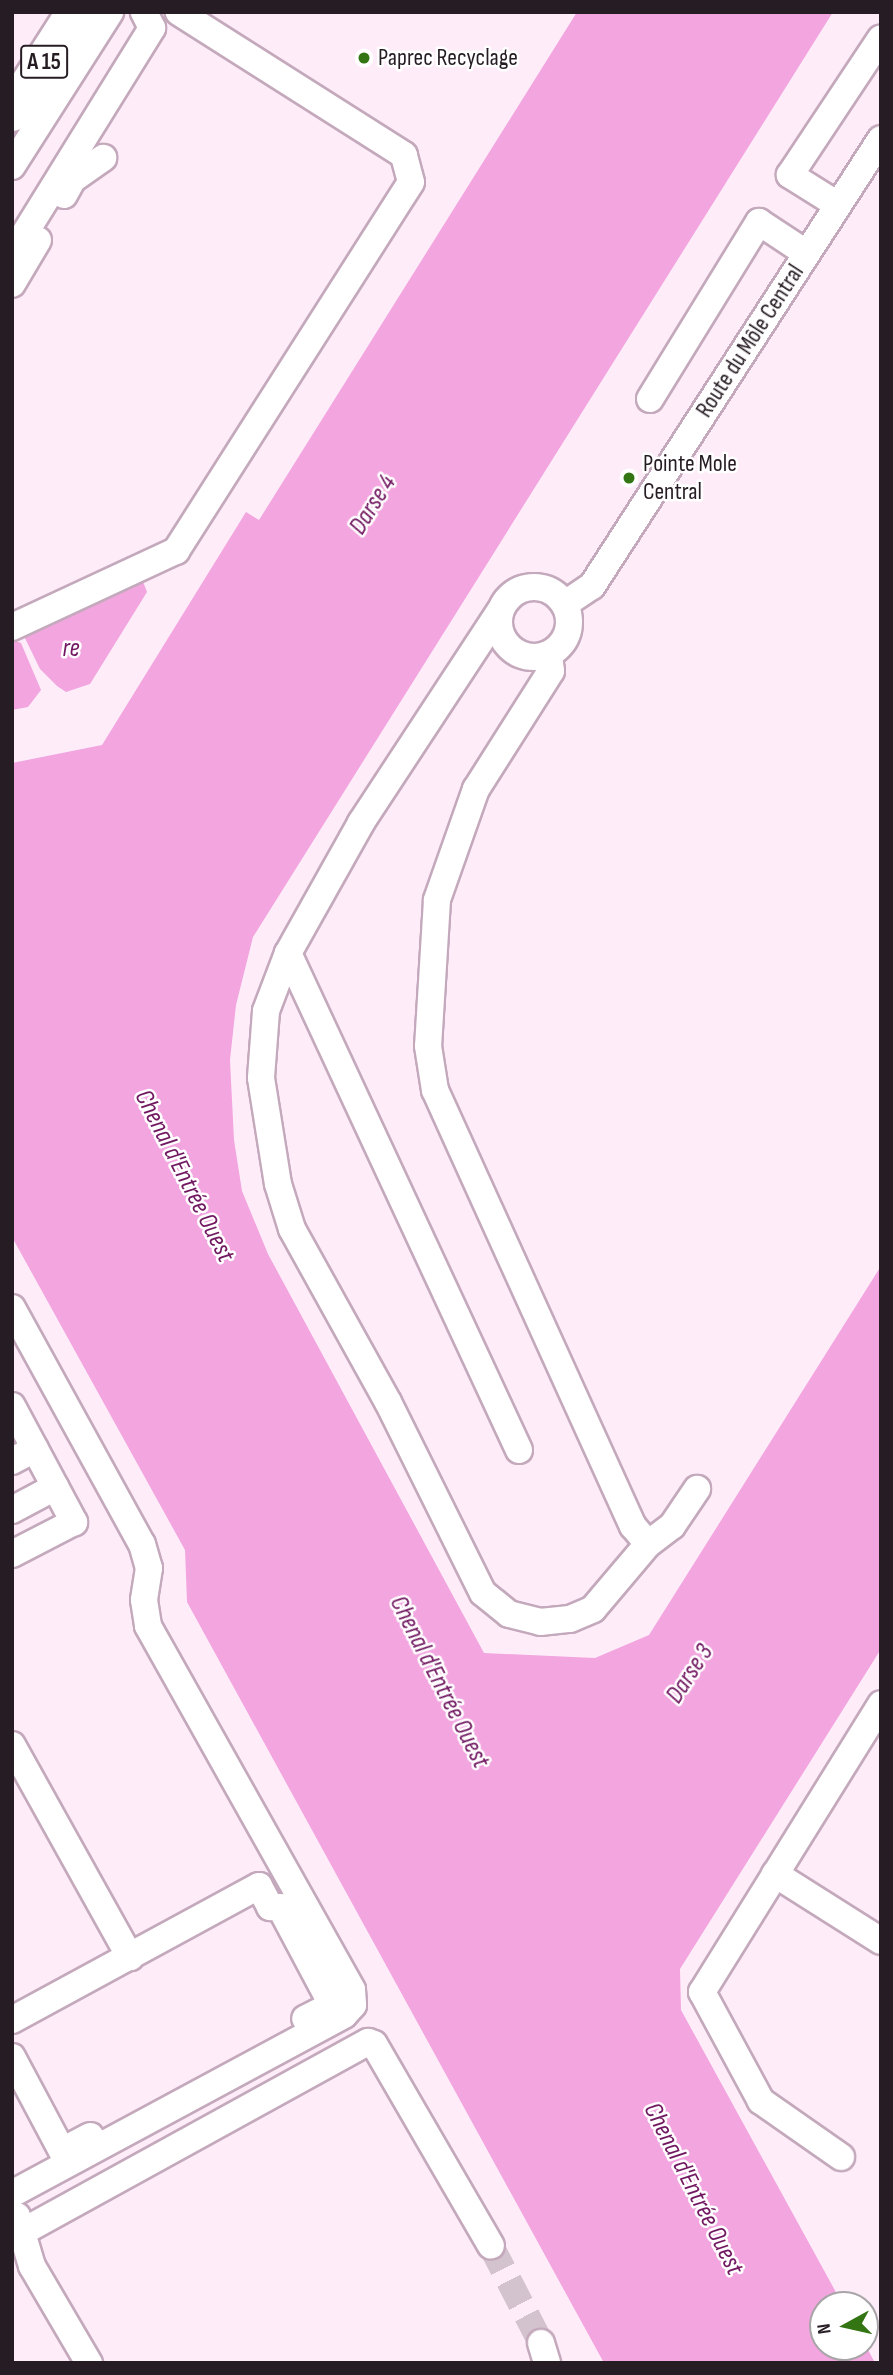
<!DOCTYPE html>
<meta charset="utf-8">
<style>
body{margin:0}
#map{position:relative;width:893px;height:2375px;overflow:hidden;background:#feedf9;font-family:"Sofia Sans Condensed",sans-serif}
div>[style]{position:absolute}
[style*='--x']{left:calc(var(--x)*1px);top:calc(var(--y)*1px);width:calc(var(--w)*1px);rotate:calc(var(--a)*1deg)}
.water>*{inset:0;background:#f2a5df}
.minor-tunnel>*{height:26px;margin-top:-13px;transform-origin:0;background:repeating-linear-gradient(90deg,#d3c3ce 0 26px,transparent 0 39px)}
.roads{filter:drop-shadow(2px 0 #c4a9bc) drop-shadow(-2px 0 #c4a9bc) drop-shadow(0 2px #c4a9bc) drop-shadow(0 -2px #c4a9bc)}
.minor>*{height:26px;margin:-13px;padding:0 13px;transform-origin:13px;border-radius:13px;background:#fff}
.minor>.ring{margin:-13px;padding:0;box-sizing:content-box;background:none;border:26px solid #fff;border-radius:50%}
.highway>*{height:38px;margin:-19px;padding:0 19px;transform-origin:19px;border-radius:19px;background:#fff}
.dots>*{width:19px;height:19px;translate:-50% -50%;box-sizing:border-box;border:4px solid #fff;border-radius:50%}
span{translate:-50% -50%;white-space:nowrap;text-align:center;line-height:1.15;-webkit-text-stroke:5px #fff;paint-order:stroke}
.shield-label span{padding:2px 5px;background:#fff;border:2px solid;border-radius:5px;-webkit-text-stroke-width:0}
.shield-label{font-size:23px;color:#261c23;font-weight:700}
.poi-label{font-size:24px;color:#261c23}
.left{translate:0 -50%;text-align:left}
.street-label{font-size:24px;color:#261c23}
.water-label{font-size:26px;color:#711861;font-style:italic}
.frame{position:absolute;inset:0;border:14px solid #261c23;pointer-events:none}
.north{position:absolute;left:809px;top:2291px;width:70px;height:70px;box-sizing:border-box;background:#fff;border:2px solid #a8a4a7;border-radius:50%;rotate:262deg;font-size:19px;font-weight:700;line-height:28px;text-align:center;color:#261c23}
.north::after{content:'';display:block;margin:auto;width:24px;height:32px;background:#337513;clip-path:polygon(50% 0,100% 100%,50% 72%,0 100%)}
</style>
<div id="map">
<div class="water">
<i style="clip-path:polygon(577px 12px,833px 12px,253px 937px,236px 1005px,230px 1060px,234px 1140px,242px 1191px,268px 1254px,484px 1653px,595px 1658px,649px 1635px,881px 1266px,881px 1649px,680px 1969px,681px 2010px,843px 2305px,823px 2305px,823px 2347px,865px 2344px,875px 2363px,604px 2363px,187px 1602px,185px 1550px,12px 1237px,12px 763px,102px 745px,246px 512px,259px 520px)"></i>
<i style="clip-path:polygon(142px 579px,147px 592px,90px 684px,66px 692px,57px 686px,40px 669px,22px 632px)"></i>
<i style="clip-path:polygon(13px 640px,21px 643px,41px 690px,28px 707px,12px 710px)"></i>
</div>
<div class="minor-tunnel">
<i style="--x:491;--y:2246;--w:109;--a:62.7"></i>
</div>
<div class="roads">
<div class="minor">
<i style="--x:12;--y:166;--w:183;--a:-57.5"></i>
<i style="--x:64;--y:195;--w:18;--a:-61"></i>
<i style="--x:73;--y:179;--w:37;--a:-35"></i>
<i style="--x:838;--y:205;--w:57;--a:-148"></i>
<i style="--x:790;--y:175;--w:164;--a:-56.4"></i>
<i style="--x:12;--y:254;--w:266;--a:-58.2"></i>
<i style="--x:152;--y:28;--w:18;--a:-117"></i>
<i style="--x:12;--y:284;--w:51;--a:-59.4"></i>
<i style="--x:650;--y:399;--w:208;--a:-58.4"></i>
<i style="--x:759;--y:222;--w:56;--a:33.4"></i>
<i class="ring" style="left:499px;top:587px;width:44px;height:44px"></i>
<i style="--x:565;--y:604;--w:32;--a:-34"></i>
<i style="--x:592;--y:586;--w:532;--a:-57.12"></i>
<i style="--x:500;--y:611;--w:254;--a:123.3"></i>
<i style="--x:361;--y:823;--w:149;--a:119.3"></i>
<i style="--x:288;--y:953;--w:548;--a:65.07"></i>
<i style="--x:12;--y:627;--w:181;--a:-24.9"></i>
<i style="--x:176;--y:551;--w:437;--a:-57.5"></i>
<i style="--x:411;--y:182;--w:28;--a:-105"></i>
<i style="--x:404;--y:155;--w:267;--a:-147.6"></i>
<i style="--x:549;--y:655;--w:16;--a:83"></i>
<i style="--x:551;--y:671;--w:140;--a:122.4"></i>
<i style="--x:476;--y:789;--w:118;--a:109.4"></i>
<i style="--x:437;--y:900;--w:146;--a:93.5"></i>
<i style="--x:428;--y:1046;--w:45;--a:81"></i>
<i style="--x:435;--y:1090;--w:479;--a:65.6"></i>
<i style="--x:633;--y:1526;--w:23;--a:50"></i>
<i style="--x:648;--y:1544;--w:30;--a:-37"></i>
<i style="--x:672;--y:1526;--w:45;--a:-56"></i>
<i style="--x:288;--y:953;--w:62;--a:110.8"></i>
<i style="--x:266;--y:1011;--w:67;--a:94.3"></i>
<i style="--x:261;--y:1078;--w:107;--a:80.9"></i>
<i style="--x:278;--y:1184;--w:47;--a:72.7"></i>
<i style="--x:292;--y:1229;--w:198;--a:61"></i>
<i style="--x:388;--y:1402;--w:213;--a:63.6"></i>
<i style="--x:483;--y:1593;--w:33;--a:39"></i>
<i style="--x:509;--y:1614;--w:32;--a:14"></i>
<i style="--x:540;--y:1622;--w:30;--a:-6"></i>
<i style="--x:570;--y:1619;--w:25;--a:-23"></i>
<i style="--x:593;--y:1609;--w:85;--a:-49.8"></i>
<i style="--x:12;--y:1308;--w:269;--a:61.2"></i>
<i style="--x:142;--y:1544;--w:25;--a:74"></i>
<i style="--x:149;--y:1568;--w:32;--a:99"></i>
<i style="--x:144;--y:1600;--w:26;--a:81"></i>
<i style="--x:148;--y:1626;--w:417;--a:60.7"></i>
<i style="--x:352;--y:1990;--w:15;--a:86"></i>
<i style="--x:353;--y:2005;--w:13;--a:132"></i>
<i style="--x:344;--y:2015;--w:377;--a:151.7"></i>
<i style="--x:12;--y:1406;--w:132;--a:61.9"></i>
<i style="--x:74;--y:1522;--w:70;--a:152.7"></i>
<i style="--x:12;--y:1461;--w:26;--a:-28"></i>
<i style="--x:12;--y:1510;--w:49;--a:-28.1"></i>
<i style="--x:12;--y:1745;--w:243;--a:60.9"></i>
<i style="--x:775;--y:1874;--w:125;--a:32.3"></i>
<i style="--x:12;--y:2020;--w:281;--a:-28.5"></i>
<i style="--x:259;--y:1886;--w:24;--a:62"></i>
<i style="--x:270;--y:1907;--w:10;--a:0"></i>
<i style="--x:280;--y:1907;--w:111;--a:62"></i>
<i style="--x:332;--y:2005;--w:30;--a:153"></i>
<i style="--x:12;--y:2057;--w:106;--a:62"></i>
<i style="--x:62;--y:2151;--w:32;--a:-28"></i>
<i style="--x:841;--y:2157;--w:98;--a:-145"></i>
<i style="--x:761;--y:2101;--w:124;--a:-118.4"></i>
<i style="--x:702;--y:1992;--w:339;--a:-58.1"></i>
<i style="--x:17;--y:2216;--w:52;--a:73.3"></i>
<i style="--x:32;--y:2266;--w:113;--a:59.6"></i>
<i style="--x:24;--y:2231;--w:393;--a:-28.8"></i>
<i style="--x:368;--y:2042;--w:6;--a:18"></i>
<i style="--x:374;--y:2044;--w:233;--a:59.9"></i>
<i style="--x:541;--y:2343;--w:21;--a:73"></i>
</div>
<div class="highway">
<i style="--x:12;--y:112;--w:119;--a:-57.4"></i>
</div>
</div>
<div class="dots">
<i style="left:364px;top:58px;background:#337513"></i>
<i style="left:629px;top:478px;background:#337513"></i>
</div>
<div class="shield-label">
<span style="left:44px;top:62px">A 15</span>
</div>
<div class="poi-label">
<span class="left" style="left:378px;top:58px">Paprec Recyclage</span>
<span class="left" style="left:643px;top:478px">Pointe Mole<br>Central</span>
</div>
<div class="street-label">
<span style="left:750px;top:341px;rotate:-57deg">Route du Môle Central</span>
</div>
<div class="water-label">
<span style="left:373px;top:505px;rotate:-58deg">Darse 4</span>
<span style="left:71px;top:649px">re</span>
<span style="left:184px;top:1176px;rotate:63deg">Chenal d'Entrée Ouest</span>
<span style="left:690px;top:1674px;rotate:-57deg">Darse 3</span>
<span style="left:439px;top:1682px;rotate:63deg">Chenal d'Entrée Ouest</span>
<span style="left:693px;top:2189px;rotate:63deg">Chenal d'Entrée Ouest</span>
</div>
<div class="frame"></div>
<div class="north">N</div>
</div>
